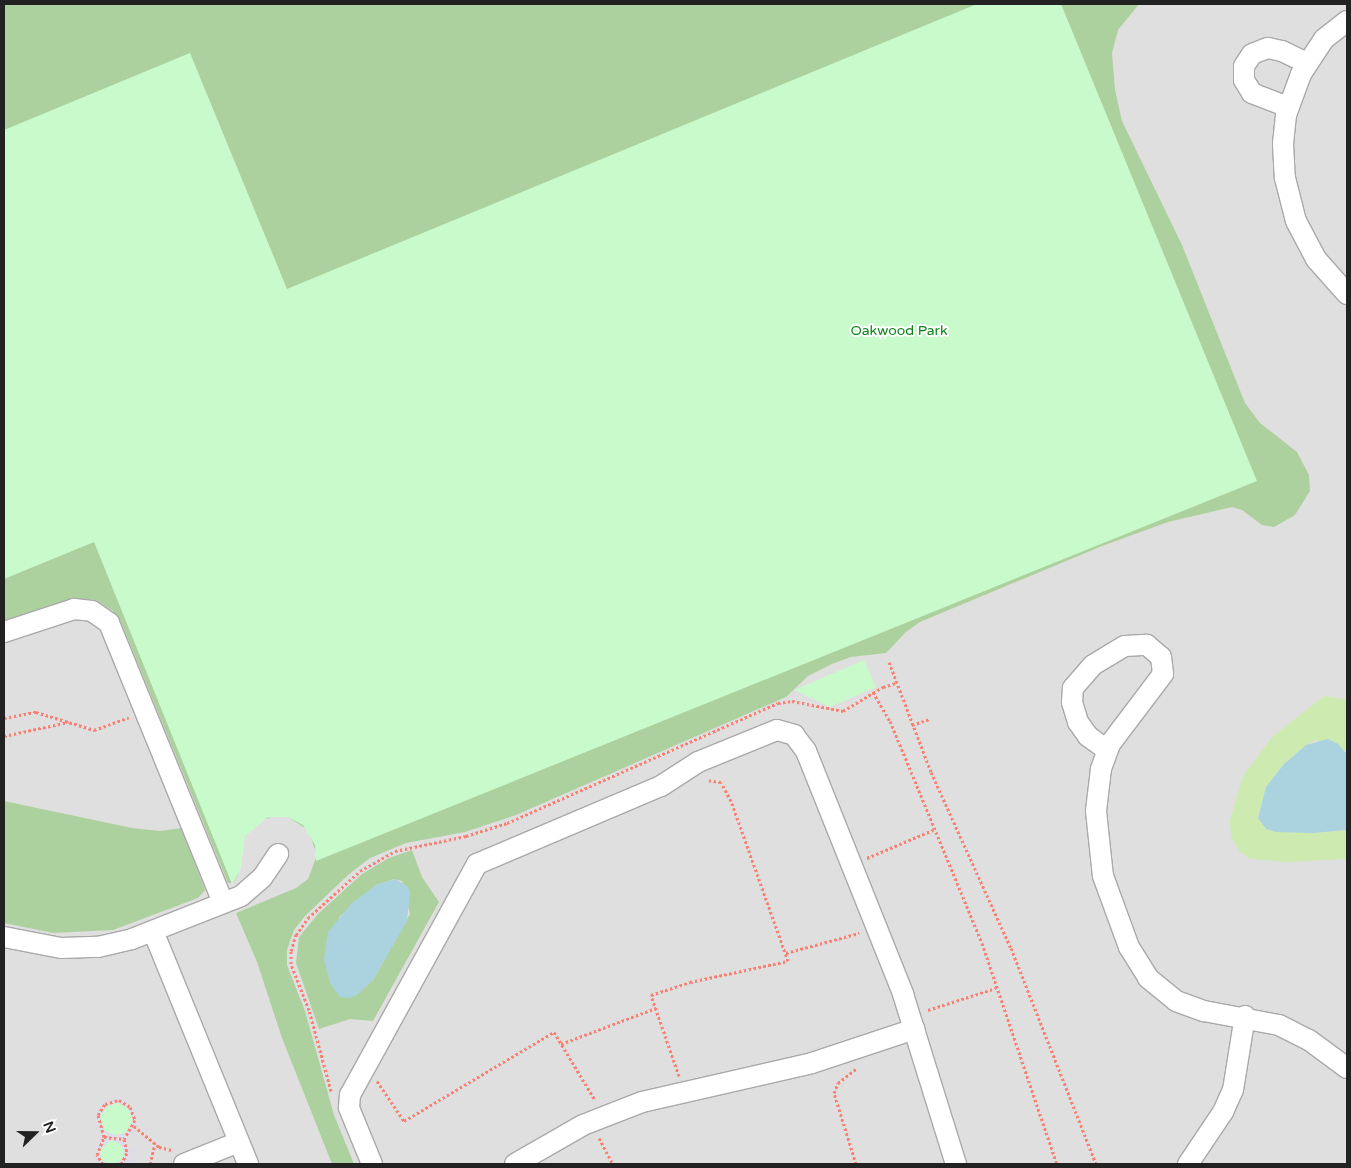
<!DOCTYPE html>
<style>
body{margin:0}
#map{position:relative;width:1351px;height:1168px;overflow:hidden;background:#f2efe9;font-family:"Varela Round",sans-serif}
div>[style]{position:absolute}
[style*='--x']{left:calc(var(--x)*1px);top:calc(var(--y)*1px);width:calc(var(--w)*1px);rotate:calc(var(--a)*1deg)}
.residential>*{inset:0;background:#e0dfdf}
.grass>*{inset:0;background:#cdebb0}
.forest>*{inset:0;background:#add19e}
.park>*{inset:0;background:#c8facc}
.round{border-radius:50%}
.plaza>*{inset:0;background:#dddde8}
.water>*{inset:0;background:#aad3df}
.path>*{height:3px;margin-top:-1.5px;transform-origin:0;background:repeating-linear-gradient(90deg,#fa8072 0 2.5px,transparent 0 5px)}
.roads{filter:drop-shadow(1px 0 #a9a9a9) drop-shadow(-1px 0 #a9a9a9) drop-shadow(0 1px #a9a9a9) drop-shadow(0 -1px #a9a9a9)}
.minor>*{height:20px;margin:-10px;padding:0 10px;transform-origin:10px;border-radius:10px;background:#fff}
span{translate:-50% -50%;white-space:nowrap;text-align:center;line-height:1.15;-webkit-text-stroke:4px #fff;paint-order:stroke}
.park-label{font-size:14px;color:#0c8416}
.frame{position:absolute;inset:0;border:5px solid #222;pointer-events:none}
.north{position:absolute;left:10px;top:1108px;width:50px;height:50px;-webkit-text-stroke:4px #fff;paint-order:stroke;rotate:68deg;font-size:14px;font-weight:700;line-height:20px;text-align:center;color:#222}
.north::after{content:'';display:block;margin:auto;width:18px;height:22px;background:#222;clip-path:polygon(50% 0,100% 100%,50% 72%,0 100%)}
</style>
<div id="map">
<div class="residential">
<i style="clip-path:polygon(1061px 4px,1347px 4px,1347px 1164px,4px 1164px,4px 579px,94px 542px,232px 884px,240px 871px,245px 836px,268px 817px,288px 817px,303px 825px,315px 845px,316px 861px)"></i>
</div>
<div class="grass">
<i style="clip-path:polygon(1324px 696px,1347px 700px,1347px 754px,1345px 750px,1316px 740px,1306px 745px,1284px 764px,1266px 787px,1258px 818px,1313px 833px,1347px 830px,1347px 859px,1287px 862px,1250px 859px,1240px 852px,1231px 837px,1230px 820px,1243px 776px,1273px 736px)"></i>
</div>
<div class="forest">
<i style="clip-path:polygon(4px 4px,1139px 4px,1118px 30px,1112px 53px,1115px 90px,1122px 121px,1182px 245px,1245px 403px,1260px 423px,1297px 452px,1309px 475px,1310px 491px,1295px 515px,1274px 527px,1262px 525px,1242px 510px,1232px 507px,1168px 522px,1102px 546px,920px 622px,906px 632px,886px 653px,851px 657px,832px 664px,808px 676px,786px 697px,516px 815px,465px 832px,406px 843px,370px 858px,348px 875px,305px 916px,294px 930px,287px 950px,287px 965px,305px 1011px,334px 1115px,354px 1164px,332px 1164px,282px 1038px,257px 962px,236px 913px,296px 888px,308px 879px,317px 855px,308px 830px,288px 817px,276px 815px,260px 821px,245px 836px,238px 875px,233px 883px,228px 883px,121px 622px,113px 611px,96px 600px,73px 598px,4px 621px,4px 558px,302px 296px,4px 186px)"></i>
<i style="clip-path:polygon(4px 801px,132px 828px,160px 831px,182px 828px,205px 890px,198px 898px,113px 930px,53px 933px,4px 923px)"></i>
<i style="clip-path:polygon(evenodd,412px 850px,422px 877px,439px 902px,373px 1021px,350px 1019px,319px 1029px,296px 963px,299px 937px,318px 914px,362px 874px,389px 858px,412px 850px,394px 879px,402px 881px,410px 914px,373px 980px,339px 917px,376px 885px,394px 879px)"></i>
</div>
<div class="park">
<i style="clip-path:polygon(977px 4px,1061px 4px,1257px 481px,316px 861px,315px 845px,303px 825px,288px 817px,268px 817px,245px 836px,240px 871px,232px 884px,94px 542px,4px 579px,4px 130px,190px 53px,287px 289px)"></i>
<i style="clip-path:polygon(864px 660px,876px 687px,830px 707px,794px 690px)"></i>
<i class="round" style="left:100px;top:1103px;width:32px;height:32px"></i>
<i class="round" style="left:100px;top:1141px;width:24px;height:24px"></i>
</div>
<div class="plaza">
<i style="clip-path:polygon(evenodd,111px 1098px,126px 1100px,136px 1112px,136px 1128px,126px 1141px,128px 1148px,137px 1149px,136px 1161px,116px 1164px,123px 1158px,124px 1151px,119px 1143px,111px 1140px,100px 1150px,101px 1159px,108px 1164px,99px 1164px,96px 1159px,95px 1149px,101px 1137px,95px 1115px,101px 1104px,111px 1098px,118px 1103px,128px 1108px,133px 1120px,126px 1133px,114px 1135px,104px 1130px,100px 1116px,107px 1106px,118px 1103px)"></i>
</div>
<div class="water">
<i style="clip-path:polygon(1328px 739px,1338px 744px,1347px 754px,1347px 830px,1313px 833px,1276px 832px,1266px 829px,1258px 818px,1266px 787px,1284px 764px,1306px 745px)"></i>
<i style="clip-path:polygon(395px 879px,407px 886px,410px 892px,407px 921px,373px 980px,357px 995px,350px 998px,340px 997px,330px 983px,324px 959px,328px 932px,351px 904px,376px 885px)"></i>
</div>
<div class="path">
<i style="--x:889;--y:662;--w:118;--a:69.1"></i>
<i style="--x:931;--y:772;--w:193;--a:65.6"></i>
<i style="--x:1011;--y:948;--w:232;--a:68.5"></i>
<i style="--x:873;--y:692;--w:34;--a:60"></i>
<i style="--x:890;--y:721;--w:240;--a:67.5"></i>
<i style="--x:982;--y:943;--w:233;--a:71.3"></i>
<i style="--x:4;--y:718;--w:33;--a:-11"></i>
<i style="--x:36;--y:712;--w:61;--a:17.2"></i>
<i style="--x:94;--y:730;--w:37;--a:-20"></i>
<i style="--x:912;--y:725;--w:18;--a:-19"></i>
<i style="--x:4;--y:736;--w:66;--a:-12.3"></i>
<i style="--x:867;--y:858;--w:72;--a:-23"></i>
<i style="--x:786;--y:953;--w:76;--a:-15.3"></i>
<i style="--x:928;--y:1010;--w:71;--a:-17.9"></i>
<i style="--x:561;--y:1044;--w:102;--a:-20.8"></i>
<i style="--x:679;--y:1076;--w:86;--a:-109.1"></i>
<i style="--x:651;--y:995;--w:41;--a:-18.4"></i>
<i style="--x:690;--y:982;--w:100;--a:-12.1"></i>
<i style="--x:788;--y:961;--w:170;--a:-109.6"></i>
<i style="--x:731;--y:801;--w:21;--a:-118"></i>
<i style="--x:721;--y:782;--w:15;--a:-172"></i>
<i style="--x:377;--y:1081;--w:48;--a:56"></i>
<i style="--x:404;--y:1121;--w:174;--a:-30.7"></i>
<i style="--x:554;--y:1032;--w:79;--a:58.9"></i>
<i style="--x:331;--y:1091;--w:84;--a:-105.2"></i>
<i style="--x:309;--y:1010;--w:49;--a:-111.4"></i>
<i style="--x:291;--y:964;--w:13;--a:-90"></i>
<i style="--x:291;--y:951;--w:17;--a:-73"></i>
<i style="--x:296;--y:935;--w:21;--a:-55"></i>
<i style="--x:308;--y:918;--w:70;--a:-42.1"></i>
<i style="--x:360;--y:871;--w:40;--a:-29.7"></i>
<i style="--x:395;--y:851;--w:73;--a:-11.9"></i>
<i style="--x:466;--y:836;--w:43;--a:-17.6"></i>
<i style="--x:507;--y:823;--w:296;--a:-23.9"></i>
<i style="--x:778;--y:703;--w:14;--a:-8"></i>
<i style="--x:792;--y:701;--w:52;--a:11.1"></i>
<i style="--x:843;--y:711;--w:47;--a:-31"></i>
<i style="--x:883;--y:687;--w:14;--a:-17"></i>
<i style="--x:134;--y:1126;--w:33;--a:40"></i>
<i style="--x:159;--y:1147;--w:13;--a:13"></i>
<i style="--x:104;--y:1137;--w:20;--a:6"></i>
<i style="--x:599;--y:1138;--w:30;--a:62"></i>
<i style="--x:103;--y:1164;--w:11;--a:-124"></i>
<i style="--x:97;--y:1155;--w:19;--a:-69"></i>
<i style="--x:104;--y:1137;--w:23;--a:-105"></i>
<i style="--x:98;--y:1115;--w:13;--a:-58"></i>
<i style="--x:105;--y:1104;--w:15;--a:-16"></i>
<i style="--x:119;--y:1100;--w:13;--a:32"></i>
<i style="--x:130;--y:1107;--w:14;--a:69"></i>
<i style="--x:135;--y:1120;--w:22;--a:120"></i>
<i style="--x:124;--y:1139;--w:14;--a:78"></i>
<i style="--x:127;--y:1153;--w:13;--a:119"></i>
<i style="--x:150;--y:1164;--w:21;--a:-76"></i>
<i style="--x:856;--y:1164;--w:74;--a:-107.2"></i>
<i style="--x:834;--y:1093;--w:11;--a:-68"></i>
<i style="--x:838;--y:1083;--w:24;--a:-38"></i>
</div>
<div class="roads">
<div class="minor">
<i style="--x:1347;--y:21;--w:29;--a:142"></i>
<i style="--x:1324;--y:39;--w:42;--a:123.3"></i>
<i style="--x:1301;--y:74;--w:44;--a:110.1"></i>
<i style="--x:1286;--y:115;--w:29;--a:96"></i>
<i style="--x:1283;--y:144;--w:34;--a:87"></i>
<i style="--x:1285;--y:178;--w:44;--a:75.7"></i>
<i style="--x:1296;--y:221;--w:43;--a:62.2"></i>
<i style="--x:1316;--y:259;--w:47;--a:48.5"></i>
<i style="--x:1288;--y:107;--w:39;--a:-159"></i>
<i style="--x:1252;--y:93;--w:15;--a:-122"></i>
<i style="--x:1244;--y:80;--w:14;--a:-90"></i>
<i style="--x:1244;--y:66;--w:14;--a:-56"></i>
<i style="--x:1252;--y:54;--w:17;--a:-21"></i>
<i style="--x:1268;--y:48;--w:14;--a:12"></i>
<i style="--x:1282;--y:51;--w:28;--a:26"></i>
<i style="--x:4;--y:632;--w:74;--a:-18.2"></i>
<i style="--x:74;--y:609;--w:18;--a:6"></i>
<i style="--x:92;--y:611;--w:21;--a:35"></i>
<i style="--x:109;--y:623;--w:302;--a:67.8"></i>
<i style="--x:1107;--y:750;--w:24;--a:-144"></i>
<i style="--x:1088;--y:736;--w:17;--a:-126"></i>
<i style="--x:1078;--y:722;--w:21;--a:-107"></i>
<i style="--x:1072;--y:702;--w:14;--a:-86"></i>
<i style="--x:1073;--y:688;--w:30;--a:-49"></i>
<i style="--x:1093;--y:665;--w:37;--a:-31"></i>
<i style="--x:1125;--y:646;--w:22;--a:-3"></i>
<i style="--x:1147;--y:645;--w:18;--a:41"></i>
<i style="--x:1161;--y:657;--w:17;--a:83"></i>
<i style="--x:1163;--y:674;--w:88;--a:127.1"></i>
<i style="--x:1110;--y:744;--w:27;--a:110"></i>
<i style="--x:1101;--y:769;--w:42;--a:96.8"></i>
<i style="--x:1096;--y:811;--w:65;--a:83.9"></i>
<i style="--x:1103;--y:876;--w:76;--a:69.9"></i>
<i style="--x:1129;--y:947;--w:36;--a:58"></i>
<i style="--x:1148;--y:978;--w:36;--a:39"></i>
<i style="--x:1176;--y:1001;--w:30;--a:20"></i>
<i style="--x:1204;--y:1011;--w:76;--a:10.6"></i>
<i style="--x:1279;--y:1025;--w:34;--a:27"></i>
<i style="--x:1309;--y:1040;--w:47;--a:36.4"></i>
<i style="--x:153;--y:931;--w:252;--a:67.8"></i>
<i style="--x:4;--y:937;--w:58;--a:10.9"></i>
<i style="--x:61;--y:948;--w:37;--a:-2"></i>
<i style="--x:98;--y:947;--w:35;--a:-13"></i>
<i style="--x:132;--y:939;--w:117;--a:-21.5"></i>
<i style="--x:241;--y:896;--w:28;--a:-41"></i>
<i style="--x:262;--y:878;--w:29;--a:-56"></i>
<i style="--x:184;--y:1164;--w:59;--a:-21.8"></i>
<i style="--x:372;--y:1164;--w:61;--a:-112.3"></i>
<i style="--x:349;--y:1108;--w:13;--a:-86"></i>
<i style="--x:350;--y:1095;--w:264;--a:-61.2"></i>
<i style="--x:477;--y:864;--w:200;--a:-23"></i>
<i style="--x:661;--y:786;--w:44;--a:-33"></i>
<i style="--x:698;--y:762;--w:85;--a:-22.1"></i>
<i style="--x:777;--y:730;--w:18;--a:16"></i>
<i style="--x:794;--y:735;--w:20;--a:53"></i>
<i style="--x:806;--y:751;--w:262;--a:68.2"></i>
<i style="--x:903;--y:994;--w:178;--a:72.7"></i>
<i style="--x:515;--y:1164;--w:78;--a:-29.8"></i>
<i style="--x:583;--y:1125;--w:63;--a:-21.3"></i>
<i style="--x:642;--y:1102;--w:174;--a:-12.9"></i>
<i style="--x:812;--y:1063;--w:108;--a:-18.3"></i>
<i style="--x:1188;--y:1164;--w:63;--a:-56.1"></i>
<i style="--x:1223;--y:1112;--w:24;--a:-66"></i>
<i style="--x:1233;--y:1090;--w:75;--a:-80.8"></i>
</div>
</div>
<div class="park-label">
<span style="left:899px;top:331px">Oakwood Park</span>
</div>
<div class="frame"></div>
<div class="north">N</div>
</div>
